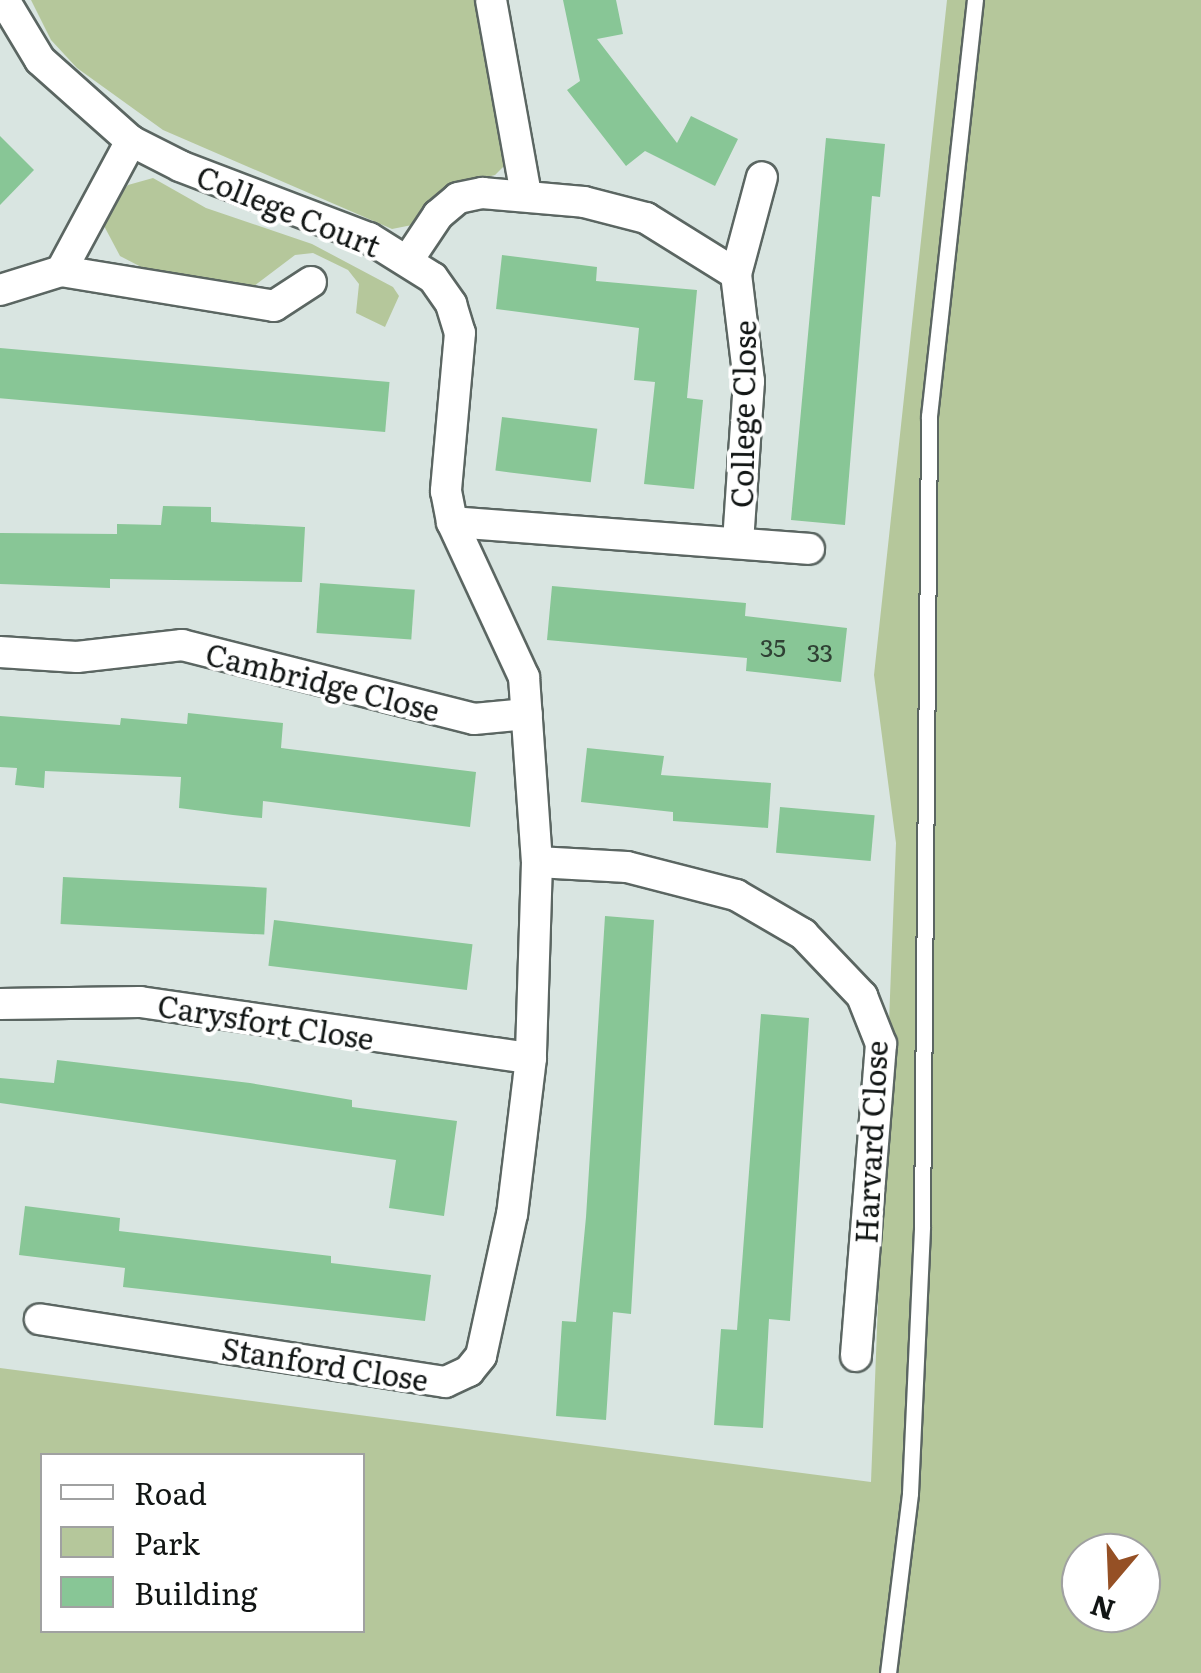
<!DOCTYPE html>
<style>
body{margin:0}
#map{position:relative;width:1201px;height:1673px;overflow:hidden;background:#d9e5e1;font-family:Literata,serif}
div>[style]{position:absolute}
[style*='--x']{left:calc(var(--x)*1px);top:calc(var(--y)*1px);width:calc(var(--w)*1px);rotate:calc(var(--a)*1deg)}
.green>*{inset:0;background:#b5c79b}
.building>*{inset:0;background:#88c696;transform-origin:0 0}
.roads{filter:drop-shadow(2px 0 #5b6662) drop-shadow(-2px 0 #5b6662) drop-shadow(0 2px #5b6662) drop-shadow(0 -2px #5b6662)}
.service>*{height:15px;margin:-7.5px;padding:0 7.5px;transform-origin:7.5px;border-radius:7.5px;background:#fff}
.minor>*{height:30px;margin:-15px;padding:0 15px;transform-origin:15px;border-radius:15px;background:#fff}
span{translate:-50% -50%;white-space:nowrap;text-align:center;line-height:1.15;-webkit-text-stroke:8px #fff;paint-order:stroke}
.number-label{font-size:25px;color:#2f4134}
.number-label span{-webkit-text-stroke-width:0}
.street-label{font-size:30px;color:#111514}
.legend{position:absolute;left:40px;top:1453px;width:325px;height:180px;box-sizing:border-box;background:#fff;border:2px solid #a0a1a1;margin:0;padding:12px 18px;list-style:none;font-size:30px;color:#111514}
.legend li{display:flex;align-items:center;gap:20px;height:50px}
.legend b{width:50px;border:2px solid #a0a1a1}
.north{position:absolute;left:1061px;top:1533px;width:100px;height:100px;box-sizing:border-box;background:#fff;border:2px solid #a0a1a1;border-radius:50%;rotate:199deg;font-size:28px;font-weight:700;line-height:40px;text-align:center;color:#111514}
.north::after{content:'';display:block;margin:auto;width:35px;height:45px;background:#955025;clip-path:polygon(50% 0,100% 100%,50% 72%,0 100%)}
</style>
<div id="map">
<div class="green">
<i style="clip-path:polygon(31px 0,475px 0,505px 165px,495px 175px,443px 188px,412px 225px,392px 229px,163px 130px,77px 68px,51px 40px)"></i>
<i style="clip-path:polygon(evenodd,947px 0,1201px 0,1201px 1673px,0 1673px,0 1368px,871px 1482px,896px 843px,874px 675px,947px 0,42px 1456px,362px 1456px,362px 1630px,42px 1630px,42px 1456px,947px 0,1081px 1553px,1141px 1553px,1141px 1613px,1081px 1613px,1081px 1553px)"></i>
<i style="clip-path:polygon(153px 178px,206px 208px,312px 244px,393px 287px,399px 296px,385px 327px,356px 313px,359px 284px,348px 270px,313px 253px,295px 255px,250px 289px,147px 270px,120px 256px,103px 224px,110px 205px,128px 185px)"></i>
</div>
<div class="building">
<i style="clip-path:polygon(563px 0,616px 0,623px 34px,597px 39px,677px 143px,691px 116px,738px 139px,715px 186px,645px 151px,626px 166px,567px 90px,580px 81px)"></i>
<i style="clip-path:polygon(0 136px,34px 170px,0 205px)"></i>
<i style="clip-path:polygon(826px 138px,885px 144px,880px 197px,872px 196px,845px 525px,791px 520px)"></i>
<i style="clip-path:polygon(502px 255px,597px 267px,596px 281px,697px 290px,687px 398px,703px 400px,694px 489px,644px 484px,655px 382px,634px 380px,639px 328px,496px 309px)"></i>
<i style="left:0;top:348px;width:391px;height:50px;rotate:5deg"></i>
<i style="left:502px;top:417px;width:96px;height:54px;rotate:7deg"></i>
<i style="clip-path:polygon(163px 506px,211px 507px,211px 522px,305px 527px,302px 582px,110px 579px,110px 588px,0 584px,0 533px,117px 534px,117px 524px,161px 525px)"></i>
<i style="left:320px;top:583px;width:95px;height:50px;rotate:4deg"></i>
<i style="clip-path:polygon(552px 586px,746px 603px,745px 616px,847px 628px,841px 682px,746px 671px,747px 658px,547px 640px)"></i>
<i style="clip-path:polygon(188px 713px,283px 723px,281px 748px,476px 772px,470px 827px,263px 801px,262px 818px,233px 815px,179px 808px,181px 777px,45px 771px,44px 788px,15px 785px,17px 768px,0 767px,0 716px,120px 725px,121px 718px,187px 724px)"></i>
<i style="clip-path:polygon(587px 748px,664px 756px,661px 775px,771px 783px,768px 828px,673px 821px,673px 812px,581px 802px)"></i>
<i style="left:780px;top:807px;width:95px;height:46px;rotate:5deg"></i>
<i style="left:63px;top:877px;width:204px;height:47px;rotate:3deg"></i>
<i style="clip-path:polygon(605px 916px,654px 920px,631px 1314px,613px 1312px,606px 1420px,556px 1416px,562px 1321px,576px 1322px,586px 1217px)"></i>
<i style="left:274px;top:920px;width:200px;height:46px;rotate:7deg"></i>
<i style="clip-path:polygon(761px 1014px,809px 1018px,790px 1321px,769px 1319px,763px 1428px,714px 1425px,721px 1329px,737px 1330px)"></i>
<i style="clip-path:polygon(57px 1060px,250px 1083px,352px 1100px,352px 1107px,457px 1121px,444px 1216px,389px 1208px,396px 1160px,0 1103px,0 1078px,54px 1083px)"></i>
<i style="clip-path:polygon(25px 1206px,120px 1218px,119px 1231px,331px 1256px,331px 1263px,431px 1275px,425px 1321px,123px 1287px,125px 1268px,19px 1255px)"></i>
</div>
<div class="roads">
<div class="service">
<i style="--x:888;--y:1673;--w:181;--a:-83"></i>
<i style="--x:910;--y:1493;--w:267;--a:-87.4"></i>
<i style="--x:922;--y:1226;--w:810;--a:-89.5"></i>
<i style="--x:929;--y:416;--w:419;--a:-83.7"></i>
</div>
<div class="minor">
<i style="--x:4;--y:0;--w:70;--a:59"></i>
<i style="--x:40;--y:60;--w:122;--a:41.7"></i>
<i style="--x:131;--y:141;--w:55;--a:27"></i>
<i style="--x:180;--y:166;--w:202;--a:20.9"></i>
<i style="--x:369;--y:238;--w:75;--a:32"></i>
<i style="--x:433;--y:278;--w:32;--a:55"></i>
<i style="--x:451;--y:304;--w:30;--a:73"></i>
<i style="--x:460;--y:333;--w:159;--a:95.1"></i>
<i style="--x:446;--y:491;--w:32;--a:79"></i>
<i style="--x:452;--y:522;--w:171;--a:65.1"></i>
<i style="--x:524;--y:677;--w:185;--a:86"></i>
<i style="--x:537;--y:862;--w:196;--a:91.8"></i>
<i style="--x:531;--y:1058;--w:157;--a:96.9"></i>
<i style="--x:512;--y:1214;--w:145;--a:102.3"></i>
<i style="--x:481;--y:1356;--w:19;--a:129"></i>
<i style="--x:469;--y:1371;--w:26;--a:155"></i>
<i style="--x:445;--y:1382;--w:410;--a:-171.2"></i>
<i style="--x:491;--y:0;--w:198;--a:79.8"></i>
<i style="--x:408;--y:260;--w:54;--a:-56.3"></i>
<i style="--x:438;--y:215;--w:26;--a:-40"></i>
<i style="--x:458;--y:198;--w:25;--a:-12"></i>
<i style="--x:482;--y:193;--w:102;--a:5"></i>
<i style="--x:584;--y:202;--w:64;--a:14.5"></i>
<i style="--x:646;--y:218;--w:106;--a:31.9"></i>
<i style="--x:736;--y:274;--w:108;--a:83.1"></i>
<i style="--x:749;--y:381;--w:160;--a:93.9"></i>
<i style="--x:61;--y:271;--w:148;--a:-61.7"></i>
<i style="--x:736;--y:274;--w:100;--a:-75"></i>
<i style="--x:0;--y:290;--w:64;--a:-17.3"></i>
<i style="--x:61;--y:271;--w:216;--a:9.3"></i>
<i style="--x:274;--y:306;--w:44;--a:-33"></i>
<i style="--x:452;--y:522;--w:358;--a:4.3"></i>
<i style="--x:0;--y:652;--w:77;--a:3.7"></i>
<i style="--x:77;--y:657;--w:106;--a:-6.5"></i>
<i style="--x:182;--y:645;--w:301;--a:14.2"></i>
<i style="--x:474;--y:719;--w:53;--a:-5.4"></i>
<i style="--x:537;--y:862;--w:90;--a:3.2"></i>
<i style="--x:627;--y:867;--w:113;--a:14.4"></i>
<i style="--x:736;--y:895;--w:78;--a:30.2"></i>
<i style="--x:803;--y:934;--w:86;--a:46.4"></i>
<i style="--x:862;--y:996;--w:52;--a:68.4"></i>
<i style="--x:881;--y:1044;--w:313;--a:94.6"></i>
<i style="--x:0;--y:1004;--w:140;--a:-0.8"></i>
<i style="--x:140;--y:1002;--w:395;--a:8.2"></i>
</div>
</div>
<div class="number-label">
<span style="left:773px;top:647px">35</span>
<span style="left:820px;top:652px">33</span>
</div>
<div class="street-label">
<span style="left:289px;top:210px;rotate:22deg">College Court</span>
<span style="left:742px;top:414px;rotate:-89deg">College Close</span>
<span style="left:323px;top:681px;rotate:14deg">Cambridge Close</span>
<span style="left:266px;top:1021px;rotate:9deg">Carysfort Close</span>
<span style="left:870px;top:1142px;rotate:-87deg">Harvard Close</span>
<span style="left:325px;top:1363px;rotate:9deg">Stanford Close</span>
</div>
<ul class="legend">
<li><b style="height:12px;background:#fff"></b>Road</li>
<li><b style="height:28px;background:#b5c79b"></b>Park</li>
<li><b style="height:28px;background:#88c696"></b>Building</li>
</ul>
<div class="north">N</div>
</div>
